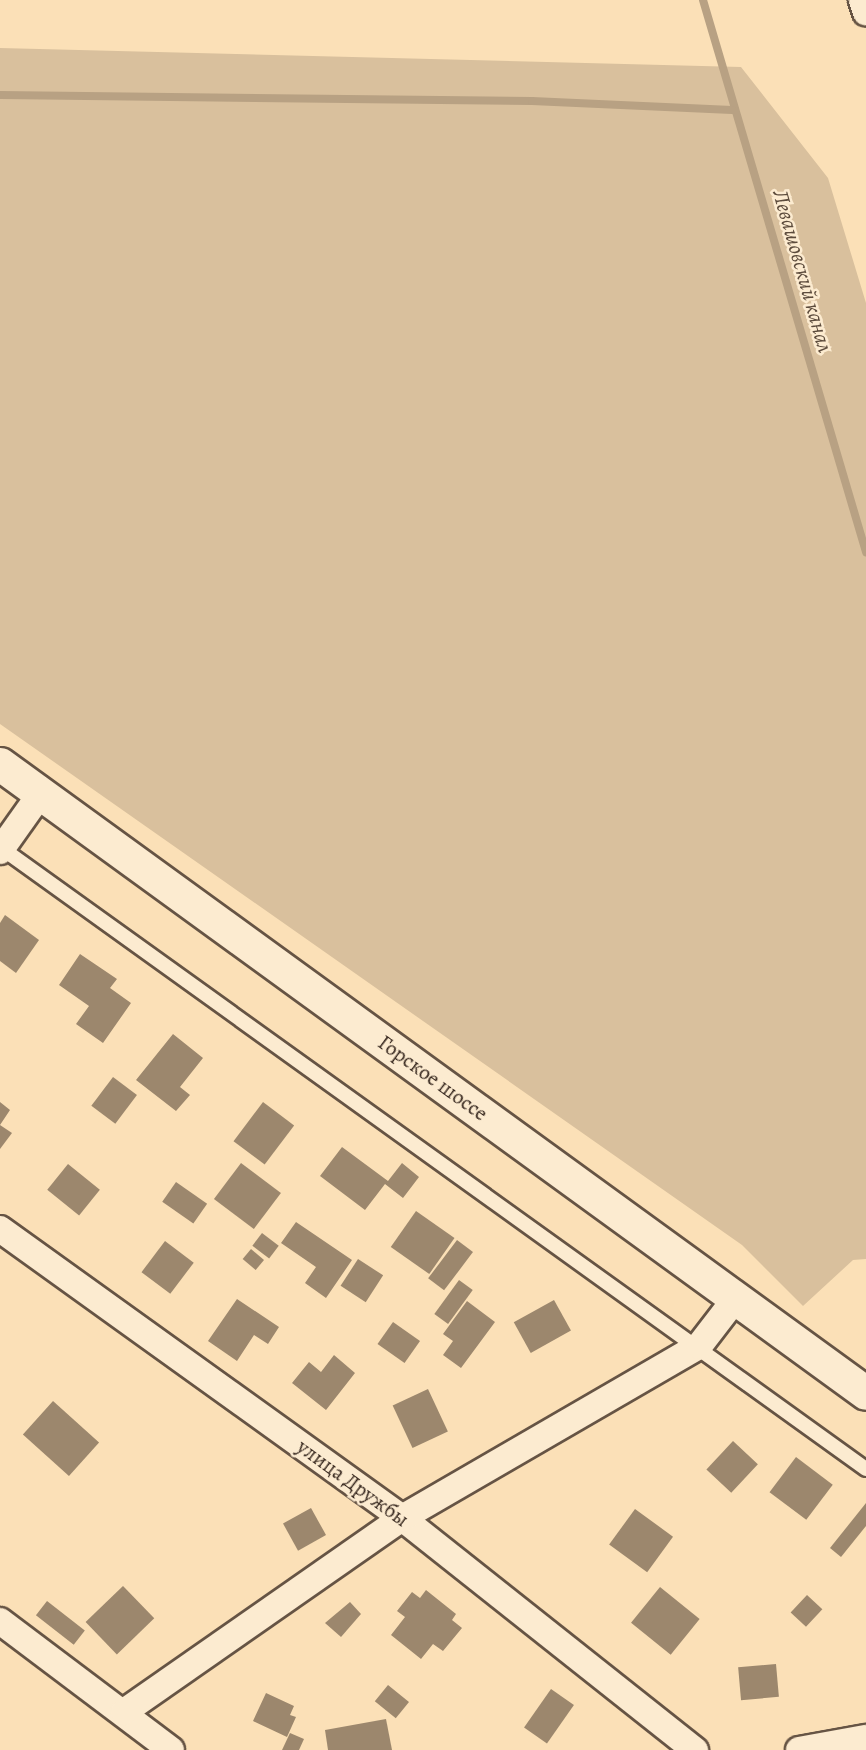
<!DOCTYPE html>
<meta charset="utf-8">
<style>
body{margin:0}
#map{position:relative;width:866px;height:1750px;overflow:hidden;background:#fbe0b7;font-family:Alegreya,serif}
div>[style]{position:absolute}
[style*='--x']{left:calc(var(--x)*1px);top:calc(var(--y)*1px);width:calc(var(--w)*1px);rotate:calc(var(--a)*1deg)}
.green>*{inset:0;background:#d9c09d}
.stream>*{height:8px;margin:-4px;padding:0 4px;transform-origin:4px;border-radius:4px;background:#b8a183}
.building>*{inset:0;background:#9c876d;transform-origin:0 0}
.roads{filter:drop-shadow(2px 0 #665444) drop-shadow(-2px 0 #665444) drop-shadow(0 2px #665444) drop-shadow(0 -2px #665444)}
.lane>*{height:14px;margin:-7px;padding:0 7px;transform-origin:7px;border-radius:7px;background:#fcebd0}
.street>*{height:26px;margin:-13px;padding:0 13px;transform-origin:13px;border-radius:13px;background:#fcebd0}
.secondary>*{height:33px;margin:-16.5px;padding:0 16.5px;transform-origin:16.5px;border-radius:16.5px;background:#fcebd0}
span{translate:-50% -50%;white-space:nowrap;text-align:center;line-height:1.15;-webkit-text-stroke:5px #fcebd0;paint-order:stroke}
.street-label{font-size:21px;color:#35261d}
.water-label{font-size:22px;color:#5c4b3c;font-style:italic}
</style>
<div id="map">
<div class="green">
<i style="clip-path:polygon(0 48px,741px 67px,828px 178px,866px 303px,866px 1259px,853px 1260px,803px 1306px,742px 1245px,0 724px)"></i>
</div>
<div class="stream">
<i style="--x:703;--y:0;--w:576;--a:73.55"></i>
<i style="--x:0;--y:95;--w:532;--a:0.65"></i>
<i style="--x:532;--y:101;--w:200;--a:2.6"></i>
</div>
<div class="building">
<i style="clip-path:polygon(5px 915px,39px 940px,16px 973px,0 961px,0 923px)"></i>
<i style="clip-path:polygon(80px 954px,117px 979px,110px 988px,131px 1003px,103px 1043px,76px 1024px,89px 1006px,59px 985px)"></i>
<i style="clip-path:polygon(173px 1034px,203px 1058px,180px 1087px,190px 1095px,176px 1111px,136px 1080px)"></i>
<i style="left:113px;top:1077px;width:30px;height:36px;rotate:37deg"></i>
<i style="clip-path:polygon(0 1102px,10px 1110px,0 1125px,12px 1133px,0 1149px)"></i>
<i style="left:263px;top:1102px;width:39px;height:49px;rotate:37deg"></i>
<i style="clip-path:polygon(342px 1147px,388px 1181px,402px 1163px,419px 1177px,403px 1198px,385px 1184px,365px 1210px,320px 1176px)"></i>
<i style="left:241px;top:1163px;width:50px;height:45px;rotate:37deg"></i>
<i style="left:68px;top:1164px;width:41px;height:33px;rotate:39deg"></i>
<i style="left:176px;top:1182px;width:38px;height:24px;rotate:35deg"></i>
<i style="left:416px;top:1211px;width:47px;height:44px;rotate:35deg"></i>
<i style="clip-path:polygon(296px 1222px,352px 1260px,326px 1298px,305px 1283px,316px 1267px,281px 1243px)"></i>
<i style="left:262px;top:1233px;width:21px;height:16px;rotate:37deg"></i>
<i style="left:457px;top:1240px;width:20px;height:48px;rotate:37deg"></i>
<i style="left:165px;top:1241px;width:36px;height:39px;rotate:37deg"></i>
<i style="left:251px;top:1249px;width:17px;height:13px;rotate:40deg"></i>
<i style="left:358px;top:1259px;width:30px;height:32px;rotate:33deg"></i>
<i style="left:459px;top:1280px;width:17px;height:42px;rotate:36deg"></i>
<i style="clip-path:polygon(237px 1299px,279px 1327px,268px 1344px,254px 1335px,237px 1361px,208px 1341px)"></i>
<i style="left:554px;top:1300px;width:35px;height:46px;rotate:61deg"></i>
<i style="clip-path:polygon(467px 1301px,495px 1322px,461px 1368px,443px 1355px,453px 1341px,443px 1334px)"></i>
<i style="left:393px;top:1322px;width:33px;height:27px;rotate:35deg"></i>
<i style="clip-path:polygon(334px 1355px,355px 1373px,326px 1410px,292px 1383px,309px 1362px,321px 1372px)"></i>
<i style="left:428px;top:1389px;width:47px;height:39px;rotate:65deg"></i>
<i style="left:53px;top:1401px;width:62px;height:45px;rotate:42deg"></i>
<i style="left:733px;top:1441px;width:34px;height:39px;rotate:43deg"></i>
<i style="left:796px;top:1457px;width:46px;height:44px;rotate:37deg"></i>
<i style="clip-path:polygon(866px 1503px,866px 1526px,841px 1557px,830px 1548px)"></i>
<i style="left:311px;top:1508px;width:31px;height:32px;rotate:61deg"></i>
<i style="left:635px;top:1509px;width:47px;height:44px;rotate:36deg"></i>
<i style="left:123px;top:1586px;width:45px;height:52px;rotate:46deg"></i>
<i style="left:660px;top:1587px;width:51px;height:46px;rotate:39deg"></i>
<i style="clip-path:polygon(426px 1590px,456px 1614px,452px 1620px,462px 1628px,443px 1651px,433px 1644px,421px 1659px,391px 1635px,405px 1617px,397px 1611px,412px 1592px,420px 1598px)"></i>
<i style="left:807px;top:1595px;width:21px;height:24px;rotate:43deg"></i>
<i style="left:47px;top:1601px;width:48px;height:18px;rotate:38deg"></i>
<i style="clip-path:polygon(350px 1602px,361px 1614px,341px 1637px,325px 1623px)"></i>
<i style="left:776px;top:1664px;width:33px;height:38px;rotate:85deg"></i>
<i style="left:388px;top:1685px;width:27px;height:21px;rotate:39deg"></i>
<i style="left:551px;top:1689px;width:28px;height:47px;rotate:35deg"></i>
<i style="clip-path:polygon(266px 1693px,294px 1706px,290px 1715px,296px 1717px,287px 1737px,253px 1721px)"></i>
<i style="clip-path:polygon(386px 1719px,392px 1750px,328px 1750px,325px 1730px)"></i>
<i style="clip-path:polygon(290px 1733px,304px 1739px,299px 1750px,282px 1750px)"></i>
</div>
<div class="roads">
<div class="lane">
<i style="--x:0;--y:847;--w:1066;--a:35.69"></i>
</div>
<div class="street">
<i style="--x:862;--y:0;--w:13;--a:72"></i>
<i style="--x:0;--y:851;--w:71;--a:-54.7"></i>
<i style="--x:0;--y:1229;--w:495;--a:35.7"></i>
<i style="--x:402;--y:1518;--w:374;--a:38.4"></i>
<i style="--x:0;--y:1621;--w:214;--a:37"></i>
<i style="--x:124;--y:1712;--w:339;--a:-34.9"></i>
<i style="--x:402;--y:1518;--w:343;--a:-30.1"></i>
<i style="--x:699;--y:1346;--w:61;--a:-52.4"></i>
<i style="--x:799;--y:1750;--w:68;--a:-10.2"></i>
</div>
<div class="secondary">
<i style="--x:0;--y:764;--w:1070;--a:35.99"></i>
</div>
</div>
<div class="street-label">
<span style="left:433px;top:1078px;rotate:36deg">Горское шоссе</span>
<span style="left:353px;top:1483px;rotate:36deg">улица Дружбы</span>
</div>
<div class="water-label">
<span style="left:802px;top:271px;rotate:74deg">Левашовский канал</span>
</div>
</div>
